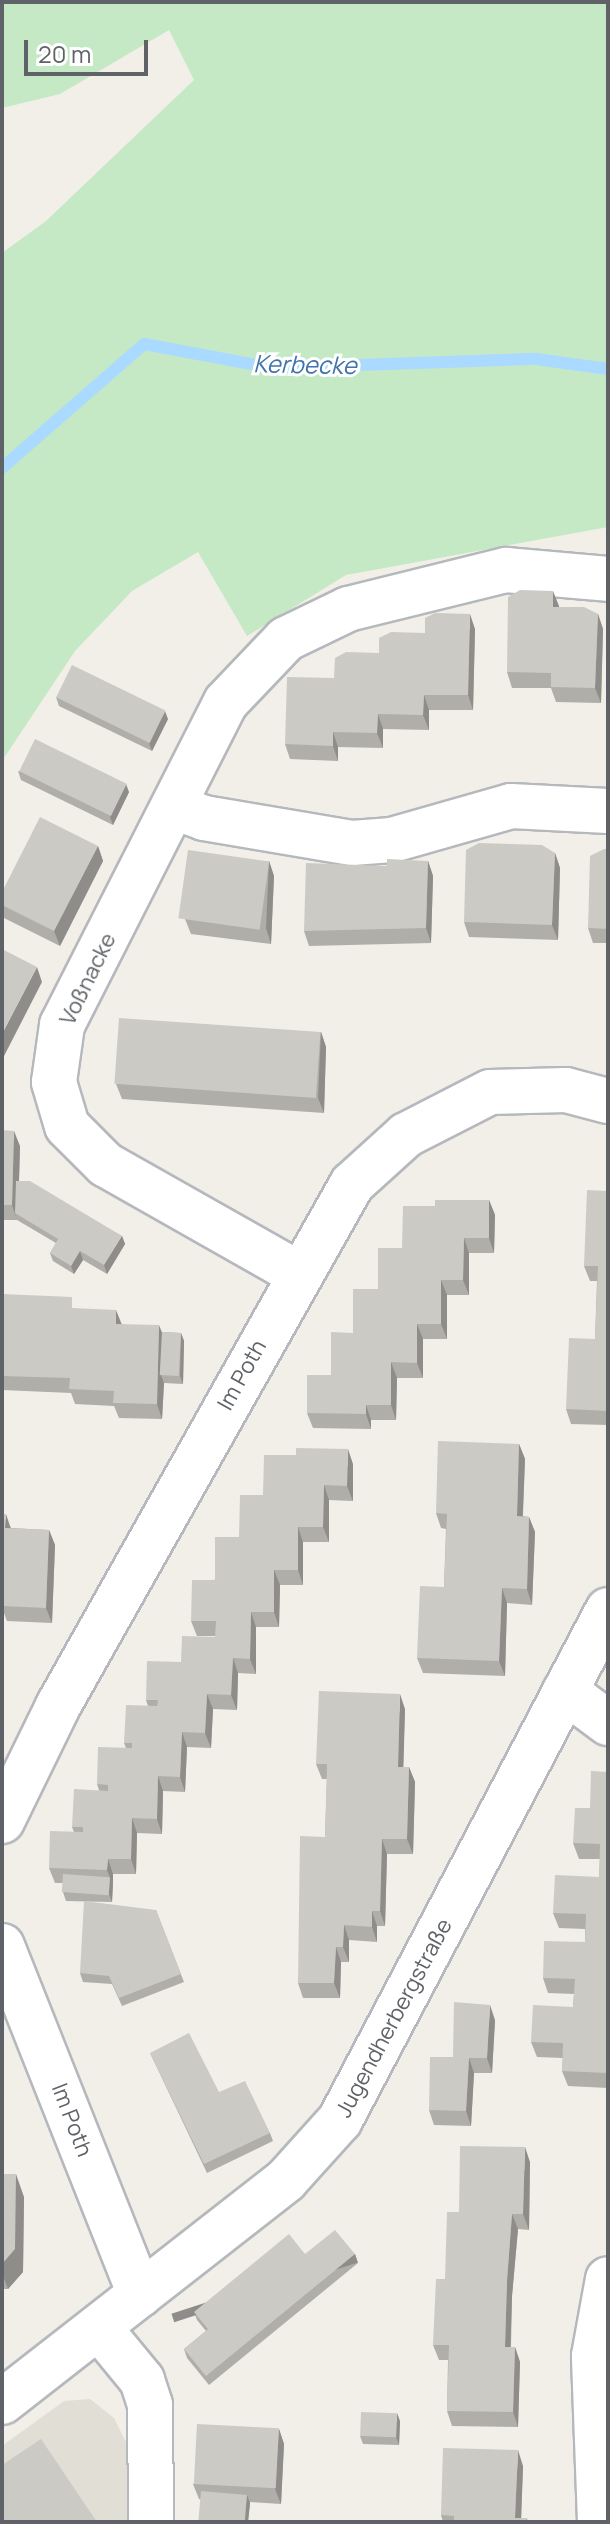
<!DOCTYPE html>
<meta charset="utf-8">
<style>
body{margin:0}
#map{position:relative;width:610px;height:2524px;overflow:hidden;background:#f1efe8;font-family:Manrope,sans-serif}
div>[style]{position:absolute}
[style*='--x']{left:calc(var(--x)*1px);top:calc(var(--y)*1px);width:calc(var(--w)*1px);rotate:calc(var(--a)*1deg)}
.education>*{inset:0;background:#e1ded6}
.green>*{inset:0;background:#c5e8c5}
.stream>*{height:12px;margin:-6px;padding:0 6px;transform-origin:6px;border-radius:6px;background:#aadaff}
.roads{filter:drop-shadow(2px 0 #b5b8bc) drop-shadow(-2px 0 #b5b8bc) drop-shadow(0 2px #b5b8bc) drop-shadow(0 -2px #b5b8bc)}
.street>*{height:44px;margin:-22px;padding:0 22px;transform-origin:22px;border-radius:22px;background:#fff}
.wall>*{inset:0;background:#afaea9}
.shaded-wall>*{inset:0;background:#8f8d8a;transform-origin:0 0}
.building>*{inset:0;background:#cccac5;transform-origin:0 0}
span{translate:-50% -50%;white-space:nowrap;text-align:center;line-height:1.15;-webkit-text-stroke:6px #fff;paint-order:stroke}
.street-label{font-size:22px;color:#5f6368}
.water-label{font-size:24px;color:#4174aa;font-style:italic}
.frame{position:absolute;inset:0;border:4px solid #5f6368;pointer-events:none}
.scale{position:absolute;left:24px;top:40px;width:124px;height:36px;box-sizing:border-box;border:4px solid #5f6368;border-top:0;padding-left:10px;font-size:24px;line-height:28px;white-space:nowrap;color:#5f6368;-webkit-text-stroke:6px #fff;paint-order:stroke}
</style>
<div id="map">
<div class="education">
<i style="clip-path:polygon(90px 2399px,114px 2418px,132px 2454px,128px 2522px,2px 2522px,2px 2446px,64px 2401px)"></i>
</div>
<div class="green">
<i style="clip-path:polygon(2px 2px,608px 2px,608px 527px,346px 575px,247px 636px,198px 552px,132px 591px,75px 651px,2px 761px,2px 253px,46px 221px,194px 80px,169px 30px,60px 94px,2px 108px)"></i>
</div>
<div class="stream">
<i style="--x:2;--y:468;--w:189;--a:-41.1"></i>
<i style="--x:144;--y:344;--w:130;--a:10.6"></i>
<i style="--x:272;--y:368;--w:264;--a:-2"></i>
<i style="--x:536;--y:359;--w:73;--a:7.9"></i>
</div>
<div class="roads">
<div class="street">
<i style="--x:174;--y:807;--w:32;--a:20"></i>
<i style="--x:204;--y:818;--w:150;--a:9.6"></i>
<i style="--x:352;--y:843;--w:40;--a:-4.3"></i>
<i style="--x:392;--y:840;--w:124;--a:-15.9"></i>
<i style="--x:511;--y:806;--w:97;--a:3"></i>
<i style="--x:299;--y:1274;--w:222;--a:-150.5"></i>
<i style="--x:106;--y:1165;--w:55;--a:-135"></i>
<i style="--x:67;--y:1126;--w:46;--a:-106.5"></i>
<i style="--x:54;--y:1082;--w:58;--a:-82"></i>
<i style="--x:62;--y:1025;--w:362;--a:-63.1"></i>
<i style="--x:226;--y:702;--w:87;--a:-46.4"></i>
<i style="--x:286;--y:639;--w:69;--a:-25.8"></i>
<i style="--x:348;--y:609;--w:163;--a:-13.9"></i>
<i style="--x:506;--y:570;--w:102;--a:5"></i>
<i style="--x:565;--y:1691;--w:54;--a:36.7"></i>
<i style="--x:2;--y:1821;--w:128;--a:-64"></i>
<i style="--x:58;--y:1706;--w:599;--a:-60.61"></i>
<i style="--x:352;--y:1184;--w:73;--a:-42.2"></i>
<i style="--x:406;--y:1135;--w:94;--a:-27.1"></i>
<i style="--x:490;--y:1092;--w:76;--a:-1.5"></i>
<i style="--x:566;--y:1090;--w:43;--a:14.7"></i>
<i style="--x:2;--y:1946;--w:375;--a:68.4"></i>
<i style="--x:100;--y:2329;--w:66;--a:50.5"></i>
<i style="--x:142;--y:2380;--w:26;--a:72"></i>
<i style="--x:150;--y:2405;--w:117;--a:89.5"></i>
<i style="--x:2;--y:2402;--w:360;--a:-38"></i>
<i style="--x:286;--y:2180;--w:81;--a:-48"></i>
<i style="--x:340;--y:2120;--w:576;--a:-62.28"></i>
<i style="--x:600;--y:2522;--w:166;--a:-92.1"></i>
<i style="--x:594;--y:2356;--w:78;--a:-79.7"></i>
</div>
</div>
<div class="wall">
<i style="clip-path:polygon(559px 607px,598px 614px,603px 629px,601px 703px,556px 702px,551px 688px,512px 688px,507px 672px)"></i>
<i style="clip-path:polygon(475px 629px,473px 710px,429px 710px,429px 730px,383px 729px,383px 748px,338px 747px,338px 761px,290px 759px,285px 744px,334px 678px,379px 653px,425px 633px)"></i>
<i style="clip-path:polygon(56px 697px,168px 719px,152px 751px,59px 706px)"></i>
<i style="clip-path:polygon(18px 771px,129px 792px,113px 825px,21px 780px)"></i>
<i style="clip-path:polygon(98px 846px,103px 861px,60px 946px,2px 917px,2px 892px)"></i>
<i style="clip-path:polygon(608px 849px,608px 943px,593px 943px,588px 928px)"></i>
<i style="clip-path:polygon(555px 853px,560px 868px,558px 940px,469px 937px,464px 922px)"></i>
<i style="clip-path:polygon(269px 861px,274px 876px,271px 944px,191px 934px,185px 919px)"></i>
<i style="clip-path:polygon(428px 861px,433px 876px,431px 943px,309px 946px,304px 931px,387px 866px)"></i>
<i style="clip-path:polygon(321px 1032px,326px 1047px,324px 1113px,122px 1099px,116px 1084px)"></i>
<i style="clip-path:polygon(2px 1130px,20px 1146px,19px 1181px,122px 1236px,125px 1244px,107px 1274px,83px 1260px,74px 1274px,53px 1261px,50px 1253px,56px 1243px,17px 1220px,2px 1220px)"></i>
<i style="clip-path:polygon(608px 1191px,608px 1425px,571px 1424px,566px 1409px,595px 1339px,597px 1281px,590px 1281px,584px 1266px)"></i>
<i style="clip-path:polygon(489px 1200px,495px 1215px,494px 1253px,469px 1253px,469px 1295px,447px 1295px,447px 1339px,423px 1339px,423px 1378px,397px 1378px,396px 1420px,371px 1420px,371px 1429px,313px 1428px,307px 1413px,331px 1375px,353px 1333px,402px 1248px,435px 1206px)"></i>
<i style="clip-path:polygon(2px 1294px,77px 1309px,121px 1324px,162px 1332px,181px 1333px,184px 1341px,183px 1384px,164px 1383px,162px 1419px,119px 1418px,114px 1406px,75px 1404px,71px 1393px,2px 1390px)"></i>
<i style="clip-path:polygon(519px 1444px,525px 1459px,523px 1516px,529px 1517px,535px 1532px,532px 1605px,507px 1603px,505px 1676px,423px 1673px,417px 1658px,444px 1587px,446px 1529px,441px 1528px,436px 1513px)"></i>
<i style="clip-path:polygon(353px 1464px,353px 1501px,329px 1500px,329px 1542px,303px 1542px,303px 1585px,280px 1585px,279px 1627px,256px 1627px,256px 1674px,238px 1673px,237px 1710px,213px 1709px,211px 1748px,187px 1747px,185px 1792px,163px 1791px,162px 1834px,137px 1833px,136px 1874px,113px 1874px,112px 1902px,66px 1901px,63px 1892px,63px 1883px,55px 1883px,49px 1868px,74px 1832px,72px 1827px,99px 1790px,97px 1784px,126px 1748px,124px 1743px,148px 1706px,146px 1700px,181px 1662px,215px 1637px,215px 1636px,197px 1636px,191px 1621px,263px 1495px)"></i>
<i style="clip-path:polygon(2px 1514px,11px 1528px,49px 1530px,55px 1545px,52px 1623px,7px 1621px,2px 1608px)"></i>
<i style="clip-path:polygon(405px 1709px,403px 1767px,409px 1767px,415px 1782px,413px 1854px,387px 1854px,385px 1926px,377px 1926px,377px 1942px,349px 1940px,349px 1962px,341px 1962px,340px 1998px,303px 1998px,298px 1983px,325px 1837px,327px 1779px,322px 1779px,316px 1764px)"></i>
<i style="clip-path:polygon(608px 1772px,608px 2088px,568px 2086px,562px 2071px,563px 2058px,537px 2057px,531px 2042px,573px 2007px,574px 1994px,548px 1993px,543px 1978px,585px 1942px,585px 1929px,559px 1928px,553px 1913px,599px 1877px,600px 1859px,579px 1859px,573px 1843px)"></i>
<i style="clip-path:polygon(156px 1910px,184px 1982px,122px 2006px,112px 1984px,83px 1982px,80px 1973px)"></i>
<i style="clip-path:polygon(495px 2020px,492px 2073px,474px 2073px,471px 2126px,434px 2125px,429px 2110px,453px 2057px)"></i>
<i style="clip-path:polygon(150px 2053px,219px 2092px,270px 2133px,273px 2141px,207px 2173px)"></i>
<i style="clip-path:polygon(530px 2162px,529px 2230px,518px 2229px,512px 2296px,511px 2347px,515px 2347px,520px 2362px,518px 2427px,452px 2426px,447px 2411px,448px 2360px,439px 2360px,433px 2345px,445px 2279px)"></i>
<i style="clip-path:polygon(2px 2174px,24px 2197px,23px 2272px,8px 2289px,2px 2289px)"></i>
<i style="clip-path:polygon(305px 2254px,355px 2254px,358px 2263px,209px 2385px,187px 2358px,184px 2349px,206px 2331px,197px 2320px,194px 2312px)"></i>
<i style="clip-path:polygon(400px 2421px,399px 2445px,363px 2444px,360px 2436px)"></i>
<i style="clip-path:polygon(279px 2429px,284px 2444px,281px 2504px,250px 2502px,248px 2522px,199px 2522px,201px 2500px,199px 2499px,193px 2484px)"></i>
<i style="clip-path:polygon(523px 2466px,521px 2518px,527px 2518px,528px 2522px,443px 2522px,441px 2515px)"></i>
</div>
<div class="shaded-wall">
<i style="clip-path:polygon(553px 591px,559px 606px,558px 622px,553px 607px)"></i>
<i style="clip-path:polygon(470px 614px,475px 629px,473px 710px,468px 695px)"></i>
<i style="clip-path:polygon(598px 614px,603px 629px,601px 703px,595px 688px)"></i>
<i style="clip-path:polygon(424px 695px,429px 710px,429px 730px,423px 715px)"></i>
<i style="clip-path:polygon(165px 711px,168px 719px,152px 751px,149px 743px)"></i>
<i style="clip-path:polygon(378px 714px,383px 729px,383px 748px,377px 733px)"></i>
<i style="clip-path:polygon(333px 732px,338px 747px,338px 761px,333px 746px)"></i>
<i style="clip-path:polygon(126px 784px,129px 792px,113px 825px,110px 817px)"></i>
<i style="clip-path:polygon(98px 846px,103px 861px,60px 946px,54px 931px)"></i>
<i style="clip-path:polygon(555px 853px,560px 868px,558px 940px,552px 925px)"></i>
<i style="clip-path:polygon(269px 861px,274px 876px,271px 944px,266px 928px)"></i>
<i style="clip-path:polygon(428px 861px,433px 876px,431px 943px,426px 928px)"></i>
<i style="clip-path:polygon(37px 967px,42px 982px,2px 1060px,2px 1034px)"></i>
<i style="clip-path:polygon(321px 1032px,326px 1047px,324px 1113px,318px 1098px)"></i>
<i style="clip-path:polygon(14px 1131px,20px 1146px,18px 1214px,15px 1213px,17px 1220px,12px 1205px)"></i>
<i style="clip-path:polygon(489px 1200px,495px 1215px,494px 1253px,489px 1238px)"></i>
<i style="clip-path:polygon(122px 1236px,125px 1244px,107px 1274px,104px 1265px)"></i>
<i style="clip-path:polygon(464px 1238px,469px 1253px,469px 1295px,463px 1280px)"></i>
<i style="clip-path:polygon(80px 1251px,83px 1260px,74px 1274px,71px 1266px)"></i>
<i style="clip-path:polygon(441px 1280px,447px 1295px,447px 1339px,441px 1324px)"></i>
<i style="clip-path:polygon(116px 1310px,122px 1325px,116px 1324px)"></i>
<i style="clip-path:polygon(417px 1324px,423px 1339px,423px 1378px,417px 1363px)"></i>
<i style="clip-path:polygon(159px 1325px,165px 1340px,161px 1375px,164px 1383px,162px 1419px,157px 1404px)"></i>
<i style="clip-path:polygon(181px 1333px,184px 1341px,183px 1384px,180px 1376px)"></i>
<i style="clip-path:polygon(391px 1362px,397px 1378px,396px 1420px,391px 1405px)"></i>
<i style="clip-path:polygon(366px 1405px,371px 1420px,371px 1429px,366px 1414px)"></i>
<i style="clip-path:polygon(519px 1444px,525px 1459px,522px 1531px,517px 1516px)"></i>
<i style="clip-path:polygon(348px 1449px,353px 1464px,353px 1501px,347px 1486px)"></i>
<i style="clip-path:polygon(324px 1485px,329px 1500px,329px 1542px,323px 1527px)"></i>
<i style="clip-path:polygon(6px 1514px,11px 1529px,5px 1528px)"></i>
<i style="clip-path:polygon(529px 1517px,535px 1532px,532px 1605px,527px 1589px)"></i>
<i style="clip-path:polygon(298px 1527px,303px 1542px,303px 1585px,298px 1570px)"></i>
<i style="clip-path:polygon(49px 1530px,55px 1545px,52px 1623px,46px 1608px)"></i>
<i style="clip-path:polygon(274px 1570px,280px 1585px,279px 1627px,274px 1612px)"></i>
<i style="clip-path:polygon(502px 1588px,507px 1603px,505px 1676px,499px 1661px)"></i>
<i style="clip-path:polygon(251px 1612px,256px 1627px,256px 1674px,250px 1659px)"></i>
<i style="clip-path:polygon(233px 1658px,238px 1673px,237px 1710px,231px 1695px)"></i>
<i style="clip-path:polygon(207px 1694px,213px 1709px,211px 1748px,205px 1733px)"></i>
<i style="clip-path:polygon(400px 1694px,405px 1709px,403px 1782px,398px 1767px)"></i>
<i style="clip-path:polygon(182px 1732px,187px 1747px,185px 1792px,180px 1777px)"></i>
<i style="clip-path:polygon(409px 1767px,415px 1782px,413px 1854px,407px 1839px)"></i>
<i style="clip-path:polygon(158px 1776px,163px 1791px,162px 1834px,157px 1819px)"></i>
<i style="clip-path:polygon(132px 1818px,137px 1833px,136px 1874px,131px 1859px)"></i>
<i style="clip-path:polygon(382px 1839px,387px 1854px,385px 1926px,380px 1911px)"></i>
<i style="clip-path:polygon(108px 1859px,113px 1874px,113px 1885px,107px 1870px)"></i>
<i style="clip-path:polygon(110px 1877px,113px 1885px,112px 1902px,109px 1894px)"></i>
<i style="clip-path:polygon(372px 1911px,377px 1926px,377px 1942px,372px 1927px)"></i>
<i style="clip-path:polygon(344px 1925px,349px 1940px,349px 1962px,343px 1947px)"></i>
<i style="clip-path:polygon(336px 1947px,341px 1962px,340px 1998px,334px 1983px)"></i>
<i style="clip-path:polygon(490px 2005px,495px 2020px,492px 2073px,487px 2058px)"></i>
<i style="clip-path:polygon(469px 2058px,474px 2073px,471px 2126px,466px 2111px)"></i>
<i style="clip-path:polygon(525px 2147px,530px 2162px,529px 2230px,523px 2214px)"></i>
<i style="clip-path:polygon(16px 2174px,24px 2197px,23px 2272px,8px 2289px,2px 2273px,2px 2264px)"></i>
<i style="clip-path:polygon(512px 2214px,518px 2229px,512px 2296px,510px 2362px,505px 2347px,507px 2281px)"></i>
<i style="left:355px;top:2254px;width:9px;height:193px;rotate:72deg"></i>
<i style="clip-path:polygon(515px 2347px,520px 2362px,518px 2427px,513px 2412px)"></i>
<i style="clip-path:polygon(397px 2413px,400px 2421px,399px 2445px,396px 2437px)"></i>
<i style="clip-path:polygon(279px 2429px,284px 2444px,281px 2504px,275px 2489px)"></i>
<i style="clip-path:polygon(518px 2450px,523px 2466px,521px 2522px,515px 2518px)"></i>
<i style="clip-path:polygon(247px 2495px,250px 2503px,248px 2522px,245px 2522px)"></i>
</div>
<div class="building">
<i style="clip-path:polygon(520px 590px,553px 591px,553px 607px,584px 607px,598px 614px,595px 688px,551px 687px,551px 673px,507px 672px,508px 597px)"></i>
<i style="clip-path:polygon(435px 613px,470px 614px,468px 695px,424px 695px,423px 715px,378px 714px,377px 733px,333px 732px,333px 746px,285px 744px,287px 677px,334px 678px,335px 658px,346px 652px,379px 653px,379px 638px,391px 632px,425px 633px,425px 618px)"></i>
<i style="left:72px;top:665px;width:104px;height:36px;rotate:26deg"></i>
<i style="left:35px;top:739px;width:102px;height:36px;rotate:26deg"></i>
<i style="clip-path:polygon(40px 817px,98px 846px,54px 931px,2px 905px,2px 892px)"></i>
<i style="clip-path:polygon(479px 843px,542px 845px,555px 853px,552px 925px,464px 922px,466px 850px)"></i>
<i style="clip-path:polygon(604px 849px,608px 849px,608px 929px,588px 928px,590px 856px)"></i>
<i style="left:188px;top:850px;width:82px;height:69px;rotate:8deg"></i>
<i style="clip-path:polygon(387px 859px,428px 861px,426px 928px,304px 931px,306px 863px,387px 866px)"></i>
<i style="clip-path:polygon(2px 949px,37px 967px,2px 1034px)"></i>
<i style="left:119px;top:1018px;width:202px;height:66px;rotate:4deg"></i>
<i style="clip-path:polygon(2px 1130px,14px 1131px,12px 1205px,2px 1205px)"></i>
<i style="clip-path:polygon(16px 1181px,30px 1181px,122px 1236px,104px 1265px,80px 1251px,71px 1266px,50px 1253px,58px 1239px,15px 1213px)"></i>
<i style="clip-path:polygon(587px 1190px,608px 1191px,608px 1411px,566px 1409px,569px 1338px,595px 1339px,598px 1266px,584px 1266px)"></i>
<i style="clip-path:polygon(435px 1200px,489px 1200px,489px 1238px,464px 1238px,463px 1280px,441px 1280px,441px 1324px,417px 1324px,417px 1363px,391px 1362px,391px 1405px,366px 1405px,366px 1414px,307px 1413px,307px 1375px,331px 1375px,331px 1332px,353px 1333px,353px 1289px,378px 1289px,378px 1248px,402px 1248px,403px 1206px,435px 1206px)"></i>
<i style="clip-path:polygon(2px 1294px,72px 1297px,72px 1308px,116px 1310px,116px 1324px,159px 1325px,157px 1404px,113px 1403px,114px 1391px,69px 1389px,70px 1378px,2px 1376px)"></i>
<i style="left:162px;top:1332px;width:19px;height:43px;rotate:3deg"></i>
<i style="clip-path:polygon(438px 1441px,519px 1444px,517px 1516px,529px 1517px,527px 1589px,502px 1588px,499px 1661px,417px 1658px,420px 1586px,444px 1587px,447px 1514px,436px 1513px)"></i>
<i style="clip-path:polygon(296px 1448px,348px 1449px,347px 1486px,324px 1485px,323px 1527px,298px 1527px,298px 1570px,274px 1570px,274px 1612px,251px 1612px,250px 1659px,233px 1658px,231px 1695px,207px 1694px,205px 1733px,182px 1732px,180px 1777px,158px 1776px,157px 1819px,132px 1818px,131px 1859px,108px 1859px,107px 1870px,49px 1868px,50px 1831px,83px 1832px,83px 1827px,72px 1827px,74px 1789px,108px 1791px,108px 1785px,97px 1784px,98px 1747px,132px 1748px,132px 1743px,124px 1743px,126px 1705px,157px 1706px,158px 1700px,146px 1700px,147px 1661px,181px 1662px,182px 1636px,215px 1637px,216px 1621px,191px 1621px,192px 1580px,215px 1580px,215px 1537px,239px 1537px,240px 1495px,263px 1495px,264px 1455px,296px 1455px)"></i>
<i style="clip-path:polygon(2px 1514px,6px 1514px,5px 1528px,49px 1530px,46px 1608px,2px 1606px)"></i>
<i style="clip-path:polygon(319px 1691px,400px 1694px,398px 1767px,409px 1767px,407px 1839px,382px 1839px,380px 1911px,372px 1911px,372px 1927px,344px 1925px,343px 1947px,336px 1947px,334px 1983px,298px 1983px,300px 1836px,325px 1837px,327px 1764px,316px 1764px)"></i>
<i style="clip-path:polygon(591px 1771px,608px 1772px,608px 2073px,562px 2071px,563px 2043px,531px 2042px,533px 2005px,573px 2007px,575px 1979px,543px 1978px,544px 1941px,585px 1942px,586px 1914px,553px 1913px,555px 1875px,599px 1877px,600px 1844px,573px 1843px,575px 1808px,590px 1808px)"></i>
<i style="left:63px;top:1874px;width:47px;height:18px;rotate:4deg"></i>
<i style="clip-path:polygon(84px 1901px,156px 1910px,181px 1974px,119px 1998px,109px 1976px,80px 1973px)"></i>
<i style="clip-path:polygon(454px 2002px,490px 2005px,487px 2058px,469px 2058px,466px 2111px,429px 2110px,430px 2057px,453px 2057px)"></i>
<i style="clip-path:polygon(189px 2033px,219px 2092px,245px 2081px,270px 2133px,204px 2164px,150px 2053px)"></i>
<i style="clip-path:polygon(460px 2146px,525px 2147px,523px 2214px,512px 2214px,507px 2281px,505px 2347px,515px 2347px,513px 2412px,447px 2411px,449px 2345px,433px 2345px,436px 2279px,445px 2279px,447px 2212px,459px 2212px)"></i>
<i style="clip-path:polygon(2px 2174px,16px 2174px,15px 2249px,2px 2264px)"></i>
<i style="clip-path:polygon(335px 2230px,355px 2254px,206px 2376px,184px 2349px,208px 2329px,194px 2312px,289px 2234px,305px 2254px)"></i>
<i style="left:361px;top:2412px;width:36px;height:24px;rotate:2deg"></i>
<i style="left:197px;top:2424px;width:82px;height:60px;rotate:3deg"></i>
<i style="clip-path:polygon(41px 2439px,97px 2522px,2px 2522px,2px 2465px)"></i>
<i style="clip-path:polygon(443px 2448px,518px 2450px,515px 2518px,527px 2518px,526px 2522px,454px 2522px,454px 2516px,441px 2515px)"></i>
<i style="left:201px;top:2491px;width:46px;height:31px;rotate:5deg"></i>
</div>
<div class="street-label">
<span style="left:88px;top:979px;rotate:-64deg">Voßnacke</span>
<span style="left:242px;top:1375px;rotate:-61deg">Im Poth</span>
<span style="left:394px;top:2018px;rotate:-62deg">Jugendherbergstraße</span>
<span style="left:72px;top:2120px;rotate:69deg">Im Poth</span>
</div>
<div class="water-label">
<span style="left:305px;top:364px;rotate:1deg">Kerbecke</span>
</div>
<div class="frame"></div>
<div class="scale">20 m</div>
</div>
